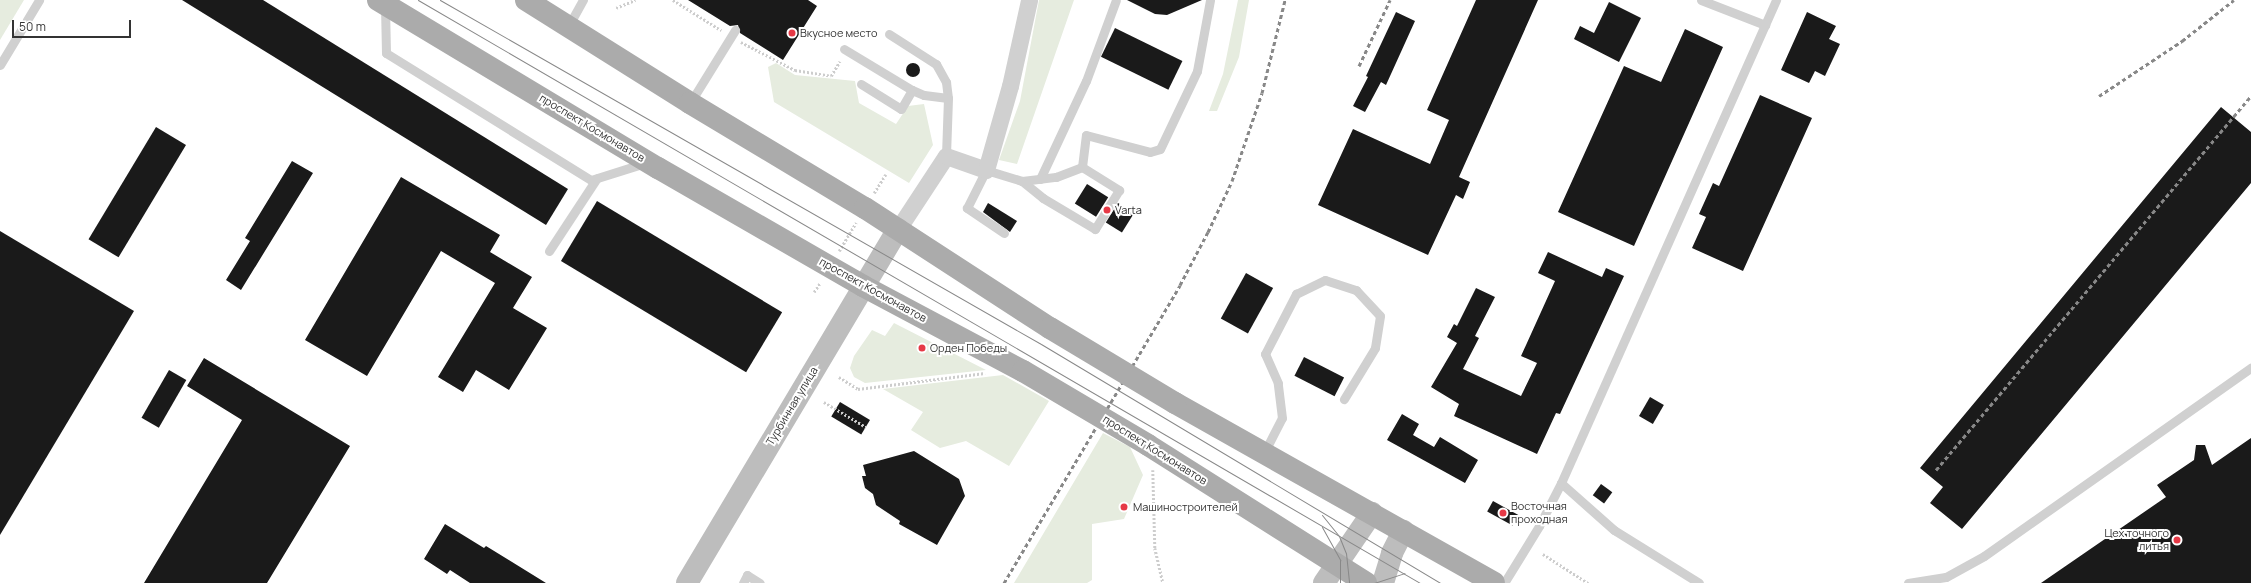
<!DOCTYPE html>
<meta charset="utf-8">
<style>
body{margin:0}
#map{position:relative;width:2251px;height:583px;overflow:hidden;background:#fff;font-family:Manrope,sans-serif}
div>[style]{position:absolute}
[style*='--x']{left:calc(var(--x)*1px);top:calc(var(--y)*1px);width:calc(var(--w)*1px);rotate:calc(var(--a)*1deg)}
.green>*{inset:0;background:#e6ecdf}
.building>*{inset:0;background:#1a1a1a;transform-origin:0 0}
.round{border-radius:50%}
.path>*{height:2.5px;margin-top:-1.25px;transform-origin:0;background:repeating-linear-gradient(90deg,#cdcdcd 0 2px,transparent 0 4px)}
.service>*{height:9px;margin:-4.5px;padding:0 4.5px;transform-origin:4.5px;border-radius:4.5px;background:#d0d0d0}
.minor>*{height:17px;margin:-8.5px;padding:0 8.5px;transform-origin:8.5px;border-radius:8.5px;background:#d0d0d0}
.secondary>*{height:22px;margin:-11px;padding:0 11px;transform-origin:11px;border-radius:11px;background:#bdbdbd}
.primary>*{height:22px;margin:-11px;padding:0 11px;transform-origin:11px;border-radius:11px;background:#ababab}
.tram>*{height:1px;margin:-0.5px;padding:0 0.5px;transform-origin:0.5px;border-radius:0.5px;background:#888}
.rail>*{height:3px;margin-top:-1.5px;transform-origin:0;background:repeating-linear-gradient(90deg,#888 0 4px,transparent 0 7px)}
.primary-bridge>*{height:22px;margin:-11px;padding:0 11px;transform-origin:11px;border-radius:11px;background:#ababab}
.dots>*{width:11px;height:11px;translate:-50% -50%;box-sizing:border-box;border:2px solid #fff;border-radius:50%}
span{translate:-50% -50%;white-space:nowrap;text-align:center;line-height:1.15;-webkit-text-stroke:4px #fff;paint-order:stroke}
.poi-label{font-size:11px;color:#333}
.left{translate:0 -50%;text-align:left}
.right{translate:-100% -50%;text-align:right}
.street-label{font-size:11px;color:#333}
.scale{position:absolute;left:12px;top:20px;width:119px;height:18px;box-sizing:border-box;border:2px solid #333;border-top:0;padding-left:5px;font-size:12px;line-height:14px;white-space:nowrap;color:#333;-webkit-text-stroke:3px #fff;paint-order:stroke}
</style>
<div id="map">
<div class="green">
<i style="clip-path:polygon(0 0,24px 0,0 40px)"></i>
<i style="clip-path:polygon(1039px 0,1074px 0,1017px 164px,999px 160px,1020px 101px)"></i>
<i style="clip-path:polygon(1238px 0,1249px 0,1239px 57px,1217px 111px,1209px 111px,1223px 74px)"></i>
<i style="clip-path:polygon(776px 63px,795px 75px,855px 81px,859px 103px,896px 124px,908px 106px,924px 104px,933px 145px,909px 183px,774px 102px,768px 67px)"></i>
<i style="clip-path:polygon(894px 323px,986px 370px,865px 383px,854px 377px,850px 368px,854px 356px,872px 330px,885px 336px)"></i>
<i style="clip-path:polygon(1003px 375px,1049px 401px,1009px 466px,966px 441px,940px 448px,911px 430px,923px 412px,883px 389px)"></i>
<i style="clip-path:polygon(1103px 433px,1130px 447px,1143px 475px,1124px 519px,1092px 524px,1092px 580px,1087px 583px,1014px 583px)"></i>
</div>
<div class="building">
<i style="clip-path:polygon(182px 0,263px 0,568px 189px,546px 225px)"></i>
<i style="clip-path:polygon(688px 0,808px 0,817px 6px,783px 60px,740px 33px,738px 25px,730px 26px)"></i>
<i style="clip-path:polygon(1127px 0,1202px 0,1167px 15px,1155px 14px)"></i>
<i style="clip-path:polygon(1476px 0,1538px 0,1459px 177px,1470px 182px,1463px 199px,1456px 195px,1428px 255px,1318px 205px,1353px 129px,1430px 164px,1449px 120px,1427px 110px)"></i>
<i style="clip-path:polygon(1609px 2px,1641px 18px,1619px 62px,1574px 39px,1580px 26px,1594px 33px)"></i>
<i style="clip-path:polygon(1396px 12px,1415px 21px,1386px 85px,1381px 82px,1365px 112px,1353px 106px,1368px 77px,1366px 76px)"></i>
<i style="clip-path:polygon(1807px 12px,1836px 26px,1829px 39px,1840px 44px,1825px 76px,1815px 71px,1809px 83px,1781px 70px)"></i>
<i style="left:1115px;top:28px;width:75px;height:32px;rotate:26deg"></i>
<i style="clip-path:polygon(1685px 29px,1723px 47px,1634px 246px,1558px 212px,1624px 66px,1661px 82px)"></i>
<i class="round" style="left:906px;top:63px;width:14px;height:14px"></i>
<i style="clip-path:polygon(1760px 95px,1812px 118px,1743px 271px,1692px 248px,1706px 217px,1699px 214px,1713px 183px,1719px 186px)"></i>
<i style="clip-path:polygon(2221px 107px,2251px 132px,2251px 183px,1962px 529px,1930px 503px,1943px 487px,1920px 468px)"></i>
<i style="left:156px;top:127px;width:35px;height:131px;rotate:31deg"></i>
<i style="clip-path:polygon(292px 161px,313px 173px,241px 290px,226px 280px,250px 241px,245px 238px)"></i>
<i style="clip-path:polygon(401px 177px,500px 235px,490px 252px,532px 277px,513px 308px,547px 328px,509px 390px,476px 370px,463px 392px,438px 377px,495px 283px,441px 251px,367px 376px,305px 340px)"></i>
<i style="left:1087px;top:184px;width:25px;height:23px;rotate:32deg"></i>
<i style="left:597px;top:201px;width:216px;height:70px;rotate:31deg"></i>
<i style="clip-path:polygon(988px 203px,1017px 221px,1010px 232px,983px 212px)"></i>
<i style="left:1118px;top:203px;width:19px;height:23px;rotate:32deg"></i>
<i style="clip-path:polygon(0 231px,134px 311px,0 535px)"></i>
<i style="clip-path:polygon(1548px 252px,1602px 277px,1606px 268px,1624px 276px,1560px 414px,1556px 413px,1537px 454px,1454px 416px,1459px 404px,1431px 387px,1457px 343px,1447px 337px,1454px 324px,1457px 326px,1476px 288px,1495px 297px,1475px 336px,1479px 338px,1463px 369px,1521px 396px,1537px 363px,1521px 356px,1555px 281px,1538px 273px)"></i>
<i style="left:1246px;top:273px;width:31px;height:52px;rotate:29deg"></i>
<i style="left:1304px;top:357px;width:45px;height:21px;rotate:27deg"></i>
<i style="clip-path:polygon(204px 358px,350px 446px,267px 583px,144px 583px,242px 420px,187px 386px)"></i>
<i style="left:169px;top:370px;width:20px;height:55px;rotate:30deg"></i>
<i style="left:1650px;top:397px;width:16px;height:22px;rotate:30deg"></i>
<i style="left:840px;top:402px;width:35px;height:17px;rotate:31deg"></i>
<i style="clip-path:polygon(1402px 414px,1419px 424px,1413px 435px,1434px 447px,1440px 437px,1478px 460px,1465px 483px,1387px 440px)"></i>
<i style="clip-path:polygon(2251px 438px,2251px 583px,2041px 583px,2166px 497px,2157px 485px,2194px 460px,2196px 445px,2205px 445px,2212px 465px)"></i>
<i style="clip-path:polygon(914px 451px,959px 479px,965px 496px,937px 545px,899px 524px,900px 521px,876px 505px,873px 494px,865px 488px,862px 476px,866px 476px,863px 465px)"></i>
<i style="left:1601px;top:484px;width:14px;height:14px;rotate:36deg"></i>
<i style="left:1493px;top:501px;width:29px;height:12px;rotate:29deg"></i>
<i style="clip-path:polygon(445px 524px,484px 548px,486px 546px,546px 583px,470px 583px,450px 570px,447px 574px,424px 559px)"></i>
</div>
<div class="path">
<i style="--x:673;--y:0;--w:57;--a:32"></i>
<i style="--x:616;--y:8;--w:21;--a:-23"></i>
<i style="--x:741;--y:42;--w:61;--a:27.4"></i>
<i style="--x:795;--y:70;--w:36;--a:9"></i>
<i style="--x:831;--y:76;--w:17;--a:-59"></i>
<i style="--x:874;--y:193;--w:22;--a:-58"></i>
<i style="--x:839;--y:251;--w:33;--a:-59"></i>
<i style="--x:814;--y:292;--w:11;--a:-56"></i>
<i style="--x:839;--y:377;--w:22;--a:32"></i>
<i style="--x:858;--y:389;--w:128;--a:-7.2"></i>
<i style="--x:824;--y:402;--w:49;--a:30.8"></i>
<i style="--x:1153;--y:470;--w:78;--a:88.5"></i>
<i style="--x:1155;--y:548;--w:36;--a:77"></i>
<i style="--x:1543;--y:554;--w:54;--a:32.8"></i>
</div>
<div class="service">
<i style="--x:1701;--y:0;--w:69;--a:21.3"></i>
<i style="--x:385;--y:6;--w:47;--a:88.8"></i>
<i style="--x:386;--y:53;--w:241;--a:31.8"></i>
<i style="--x:591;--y:180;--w:57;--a:-17.5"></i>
<i style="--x:569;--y:25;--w:29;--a:-61"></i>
<i style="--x:889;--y:34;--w:56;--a:32.6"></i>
<i style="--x:936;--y:64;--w:21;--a:61"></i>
<i style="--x:946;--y:82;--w:16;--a:83"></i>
<i style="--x:844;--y:49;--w:79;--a:31.1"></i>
<i style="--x:912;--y:90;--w:13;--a:23"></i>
<i style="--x:924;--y:95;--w:24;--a:7"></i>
<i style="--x:948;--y:98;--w:58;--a:92"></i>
<i style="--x:0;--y:65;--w:76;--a:-59"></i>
<i style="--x:861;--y:84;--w:47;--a:32"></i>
<i style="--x:901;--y:109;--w:22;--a:-60"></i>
<i style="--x:690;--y:103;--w:86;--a:-58.3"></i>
<i style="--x:1082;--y:167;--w:32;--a:-83"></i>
<i style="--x:1086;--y:135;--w:66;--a:14.9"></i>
<i style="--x:1150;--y:152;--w:10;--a:-17"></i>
<i style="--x:1160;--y:149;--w:86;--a:-64.6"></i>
<i style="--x:1197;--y:71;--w:72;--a:-79.6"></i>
<i style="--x:1040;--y:179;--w:108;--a:-64.9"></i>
<i style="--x:1086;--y:81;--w:86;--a:-69.7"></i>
<i style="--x:1004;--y:233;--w:45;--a:-146"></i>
<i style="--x:967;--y:208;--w:42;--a:-63.4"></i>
<i style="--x:986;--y:170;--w:38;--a:17"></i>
<i style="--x:1022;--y:181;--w:34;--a:-7"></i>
<i style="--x:1056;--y:177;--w:28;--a:-21"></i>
<i style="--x:1082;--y:167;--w:44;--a:31.9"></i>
<i style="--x:1119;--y:190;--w:46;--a:121.6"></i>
<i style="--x:1095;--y:229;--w:61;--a:-149.2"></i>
<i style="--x:1043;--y:198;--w:27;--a:-141"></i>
<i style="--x:549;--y:251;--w:87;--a:-56.7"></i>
<i style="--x:1264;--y:453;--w:39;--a:-63"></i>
<i style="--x:1282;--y:418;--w:35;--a:-97"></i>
<i style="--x:1278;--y:383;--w:32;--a:-114"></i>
<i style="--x:1265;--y:354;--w:68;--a:-62.7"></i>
<i style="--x:1296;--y:294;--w:32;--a:-26"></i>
<i style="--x:1325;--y:280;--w:33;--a:18"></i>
<i style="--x:1356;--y:290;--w:35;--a:47"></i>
<i style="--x:1380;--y:316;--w:32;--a:99"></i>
<i style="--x:1375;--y:348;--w:60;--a:121.3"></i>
<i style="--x:1561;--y:483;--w:71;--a:41.6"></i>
<i style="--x:1614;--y:530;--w:100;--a:31.9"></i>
<i style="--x:743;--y:583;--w:9;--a:-63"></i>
<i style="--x:747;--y:575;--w:15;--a:32"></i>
<i style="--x:1504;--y:583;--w:67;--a:-58.4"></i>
<i style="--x:1539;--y:526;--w:48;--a:-62.9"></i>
<i style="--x:1561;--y:483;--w:529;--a:-66"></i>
<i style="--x:1908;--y:583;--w:38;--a:-9"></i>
<i style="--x:1946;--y:577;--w:43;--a:-28.9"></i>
<i style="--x:1984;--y:556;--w:327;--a:-35.2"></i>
</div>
<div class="minor">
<i style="--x:898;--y:229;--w:87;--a:-56.7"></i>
<i style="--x:946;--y:156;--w:42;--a:19.3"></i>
<i style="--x:986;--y:170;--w:87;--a:-74.1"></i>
<i style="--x:1010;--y:86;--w:88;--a:-77.5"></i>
</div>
<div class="secondary">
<i style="--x:687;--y:583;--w:412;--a:-59.2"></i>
<i style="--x:1324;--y:583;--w:85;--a:-55.6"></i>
<i style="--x:1383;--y:583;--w:31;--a:-73"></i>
<i style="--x:1392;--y:553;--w:25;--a:-63"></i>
</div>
<div class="primary">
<i style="--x:378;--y:0;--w:327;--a:31"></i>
<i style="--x:658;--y:168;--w:237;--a:29.9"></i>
<i style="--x:863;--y:286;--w:181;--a:28"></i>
<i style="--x:526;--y:0;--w:194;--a:32.1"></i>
<i style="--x:690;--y:103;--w:204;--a:31"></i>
<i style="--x:865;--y:208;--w:221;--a:33"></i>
<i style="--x:1175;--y:403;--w:366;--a:29.4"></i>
<i style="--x:1148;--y:445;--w:258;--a:32.3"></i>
</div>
<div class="tram">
<i style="--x:418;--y:0;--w:1159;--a:30.19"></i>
<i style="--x:440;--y:0;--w:692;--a:29.79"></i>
<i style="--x:1041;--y:344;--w:466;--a:30.9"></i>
<i style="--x:1322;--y:515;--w:27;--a:51"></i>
<i style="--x:1339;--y:536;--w:18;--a:68"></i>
<i style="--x:1346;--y:553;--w:30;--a:84"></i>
<i style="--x:1322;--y:527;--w:38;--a:61"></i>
<i style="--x:1340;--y:560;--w:23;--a:90"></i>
<i style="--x:1374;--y:583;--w:32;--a:-18"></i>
<i style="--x:1401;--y:583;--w:18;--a:0"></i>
</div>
<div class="rail">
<i style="--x:1359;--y:66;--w:73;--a:-64.8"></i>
<i style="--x:2099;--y:96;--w:100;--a:-33.5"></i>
<i style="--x:2182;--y:41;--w:66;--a:-38.3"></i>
<i style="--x:1936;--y:470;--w:489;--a:-49.9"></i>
<i style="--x:1004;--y:583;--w:346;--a:-59.4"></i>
<i style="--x:1180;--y:285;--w:60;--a:-62.2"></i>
<i style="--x:1208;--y:232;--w:56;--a:-64.8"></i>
<i style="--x:1232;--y:181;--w:93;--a:-71.2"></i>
<i style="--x:1262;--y:93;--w:96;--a:-76.1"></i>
</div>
<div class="primary-bridge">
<i style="--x:1050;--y:328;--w:146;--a:31"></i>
<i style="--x:1023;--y:371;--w:145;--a:30.6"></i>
</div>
<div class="dots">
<i style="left:792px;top:33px;background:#e63946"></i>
<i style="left:1107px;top:210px;background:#e63946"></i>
<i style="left:922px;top:348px;background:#e63946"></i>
<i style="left:1124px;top:507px;background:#e63946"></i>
<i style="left:1503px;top:513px;background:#e63946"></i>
<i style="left:2177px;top:540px;background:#e63946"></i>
</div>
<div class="poi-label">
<span class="left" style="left:800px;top:33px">Вкусное место</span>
<span class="left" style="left:1115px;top:210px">Varta</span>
<span class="left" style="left:930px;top:348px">Орден Победы</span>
<span class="left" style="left:1133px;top:507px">Машиностроителей</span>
<span class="left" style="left:1511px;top:513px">Восточная<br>проходная</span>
<span class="right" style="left:2169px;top:540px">Цех точного<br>литья</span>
</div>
<div class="street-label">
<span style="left:592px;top:128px;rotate:31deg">проспект Космонавтов</span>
<span style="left:873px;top:290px;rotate:29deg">проспект Космонавтов</span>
<span style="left:792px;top:406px;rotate:-59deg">Турбинная улица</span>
<span style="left:1155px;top:450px;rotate:32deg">проспект Космонавтов</span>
</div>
<div class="scale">50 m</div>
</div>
